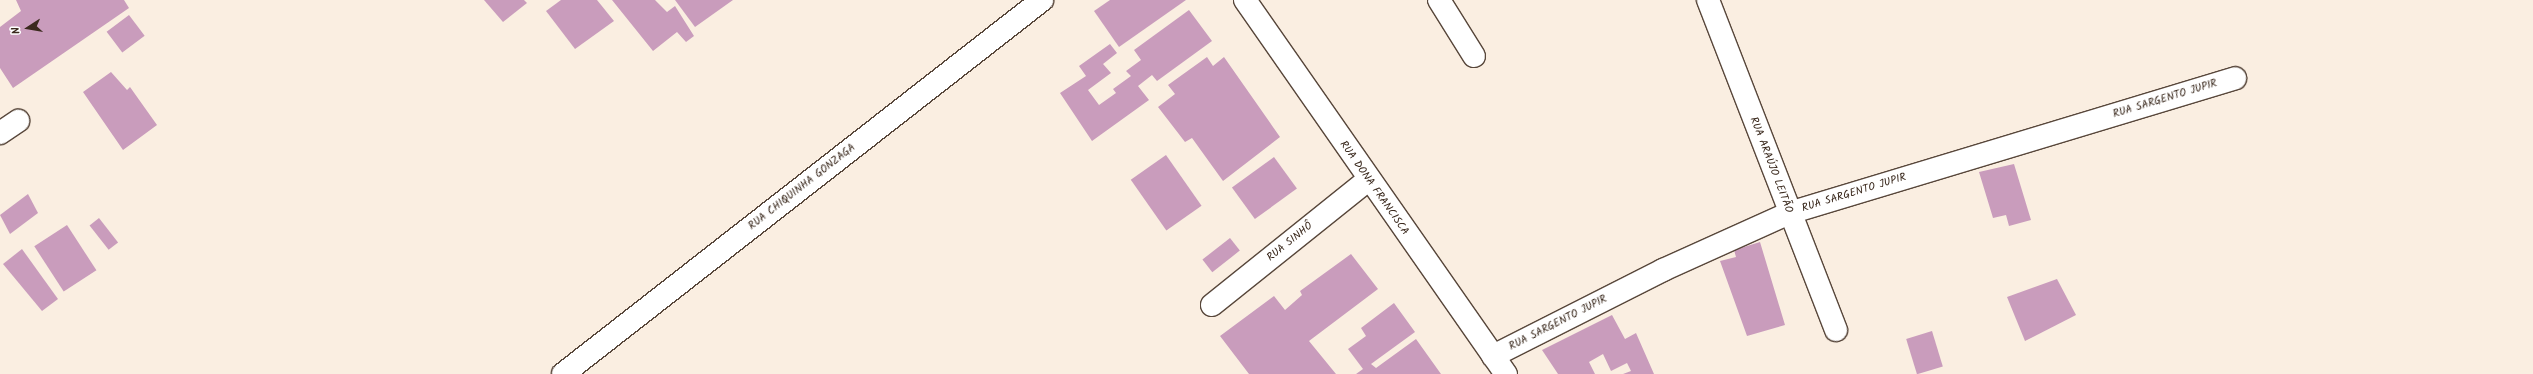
<!DOCTYPE html>
<meta charset="utf-8">
<style>
body{margin:0}
#map{position:relative;width:2533px;height:374px;overflow:hidden;background:#faeee1;font-family:Kalam,sans-serif}
div>[style]{position:absolute}
[style*='--x']{left:calc(var(--x)*1px);top:calc(var(--y)*1px);width:calc(var(--w)*1px);rotate:calc(var(--a)*1deg)}
.building>*{inset:0;background:#c99cbc;transform-origin:0 0}
.roads{filter:drop-shadow(1px 0 #58473b) drop-shadow(-1px 0 #58473b) drop-shadow(0 1px #58473b) drop-shadow(0 -1px #58473b)}
.minor>*{height:22px;margin:-11px;padding:0 11px;transform-origin:11px;border-radius:11px;background:#fff}
span{translate:-50% -50%;white-space:nowrap;text-align:center;line-height:1.15;-webkit-text-stroke:3px #fff;paint-order:stroke}
.street-label{font-size:11px;color:#3b2a1e}
.north{position:absolute;left:8px;top:8px;width:40px;height:40px;-webkit-text-stroke:3px #fff;paint-order:stroke;rotate:258deg;font-size:11px;font-weight:700;line-height:16px;text-align:center;color:#3b2a1e}
.north::after{content:'';display:block;margin:auto;width:14px;height:18px;background:#3b2a1e;clip-path:polygon(50% 0,100% 100%,50% 72%,0 100%)}
</style>
<div id="map">
<div class="building">
<i style="clip-path:polygon(16px 0,124px 0,129px 8px,13px 88px,0 68px,0 27px,21px 11px)"></i>
<i style="clip-path:polygon(484px 0,524px 0,527px 3px,503px 22px)"></i>
<i style="clip-path:polygon(561px 0,597px 0,614px 21px,575px 49px,546px 11px)"></i>
<i style="clip-path:polygon(612px 0,655px 0,667px 12px,675px 6px,694px 36px,686px 42px,677px 32px,653px 51px)"></i>
<i style="clip-path:polygon(675px 0,733px 0,695px 27px)"></i>
<i style="clip-path:polygon(1110px 0,1186px 0,1119px 47px,1094px 11px)"></i>
<i style="clip-path:polygon(1189px 10px,1212px 41px,1157px 81px,1152px 75px,1138px 86px,1149px 100px,1092px 141px,1060px 93px,1086px 76px,1079px 66px,1110px 44px,1117px 53px,1103px 64px,1111px 73px,1088px 90px,1099px 105px,1116px 93px,1113px 89px,1131px 76px,1126px 71px,1141px 60px,1134px 50px)"></i>
<i style="left:129px;top:15px;width:26px;height:28px;rotate:53deg"></i>
<i style="clip-path:polygon(1207px 57px,1213px 66px,1224px 57px,1280px 137px,1223px 181px,1192px 138px,1185px 142px,1158px 107px,1175px 94px,1168px 85px)"></i>
<i style="clip-path:polygon(111px 72px,127px 90px,130px 87px,157px 125px,123px 150px,83px 92px)"></i>
<i style="left:1166px;top:155px;width:62px;height:43px;rotate:55deg"></i>
<i style="left:1274px;top:157px;width:39px;height:52px;rotate:54deg"></i>
<i style="clip-path:polygon(2014px 164px,2031px 220px,2009px 226px,2006px 215px,1993px 218px,1979px 172px)"></i>
<i style="clip-path:polygon(28px 194px,38px 213px,10px 234px,0 215px)"></i>
<i style="left:99px;top:218px;width:31px;height:12px;rotate:52deg"></i>
<i style="left:67px;top:225px;width:54px;height:39px;rotate:57deg"></i>
<i style="left:1230px;top:238px;width:16px;height:35px;rotate:52deg"></i>
<i style="clip-path:polygon(1760px 242px,1785px 325px,1747px 336px,1720px 261px,1736px 257px,1734px 250px)"></i>
<i style="clip-path:polygon(22px 249px,58px 299px,42px 311px,3px 264px)"></i>
<i style="clip-path:polygon(1351px 254px,1378px 289px,1309px 341px,1336px 374px,1249px 374px,1220px 336px,1274px 296px,1285px 310px,1302px 295px,1300px 291px)"></i>
<i style="clip-path:polygon(2057px 279px,2076px 315px,2025px 341px,2007px 297px)"></i>
<i style="clip-path:polygon(1394px 303px,1415px 332px,1371px 364px,1376px 368px,1416px 339px,1441px 374px,1356px 374px,1363px 369px,1348px 349px,1366px 336px,1361px 328px)"></i>
<i style="clip-path:polygon(1612px 315px,1625px 339px,1636px 333px,1654px 374px,1623px 374px,1631px 371px,1627px 363px,1611px 371px,1603px 354px,1589px 362px,1595px 374px,1558px 374px,1542px 350px)"></i>
<i style="left:1932px;top:331px;width:37px;height:27px;rotate:73deg"></i>
</div>
<div class="roads">
<div class="minor">
<i style="--x:1245;--y:0;--w:456;--a:55.1"></i>
<i style="--x:1439;--y:0;--w:66;--a:58"></i>
<i style="--x:1708;--y:0;--w:354;--a:68.8"></i>
<i style="--x:0;--y:133;--w:22;--a:-34"></i>
<i style="--x:1212;--y:305;--w:200;--a:-38.7"></i>
<i style="--x:1493;--y:356;--w:191;--a:-26.8"></i>
<i style="--x:1663;--y:270;--w:138;--a:-24.3"></i>
<i style="--x:1789;--y:213;--w:466;--a:-16.8"></i>
<i style="--x:563;--y:374;--w:608;--a:-37.98"></i>
</div>
</div>
<div class="street-label">
<span style="left:2165px;top:99px;rotate:-17deg">RUA SARGENTO JUPIR</span>
<span style="left:1771px;top:165px;rotate:69deg">RUA ARAÚJO LEITÃO</span>
<span style="left:802px;top:187px;rotate:-38deg">RUA CHIQUINHA GONZAGA</span>
<span style="left:1374px;top:188px;rotate:55deg">RUA DONA FRANCISCA</span>
<span style="left:1854px;top:193px;rotate:-17deg">RUA SARGENTO JUPIR</span>
<span style="left:1290px;top:242px;rotate:-39deg">RUA SINHÔ</span>
<span style="left:1558px;top:323px;rotate:-27deg">RUA SARGENTO JUPIR</span>
</div>
<div class="north">N</div>
</div>
